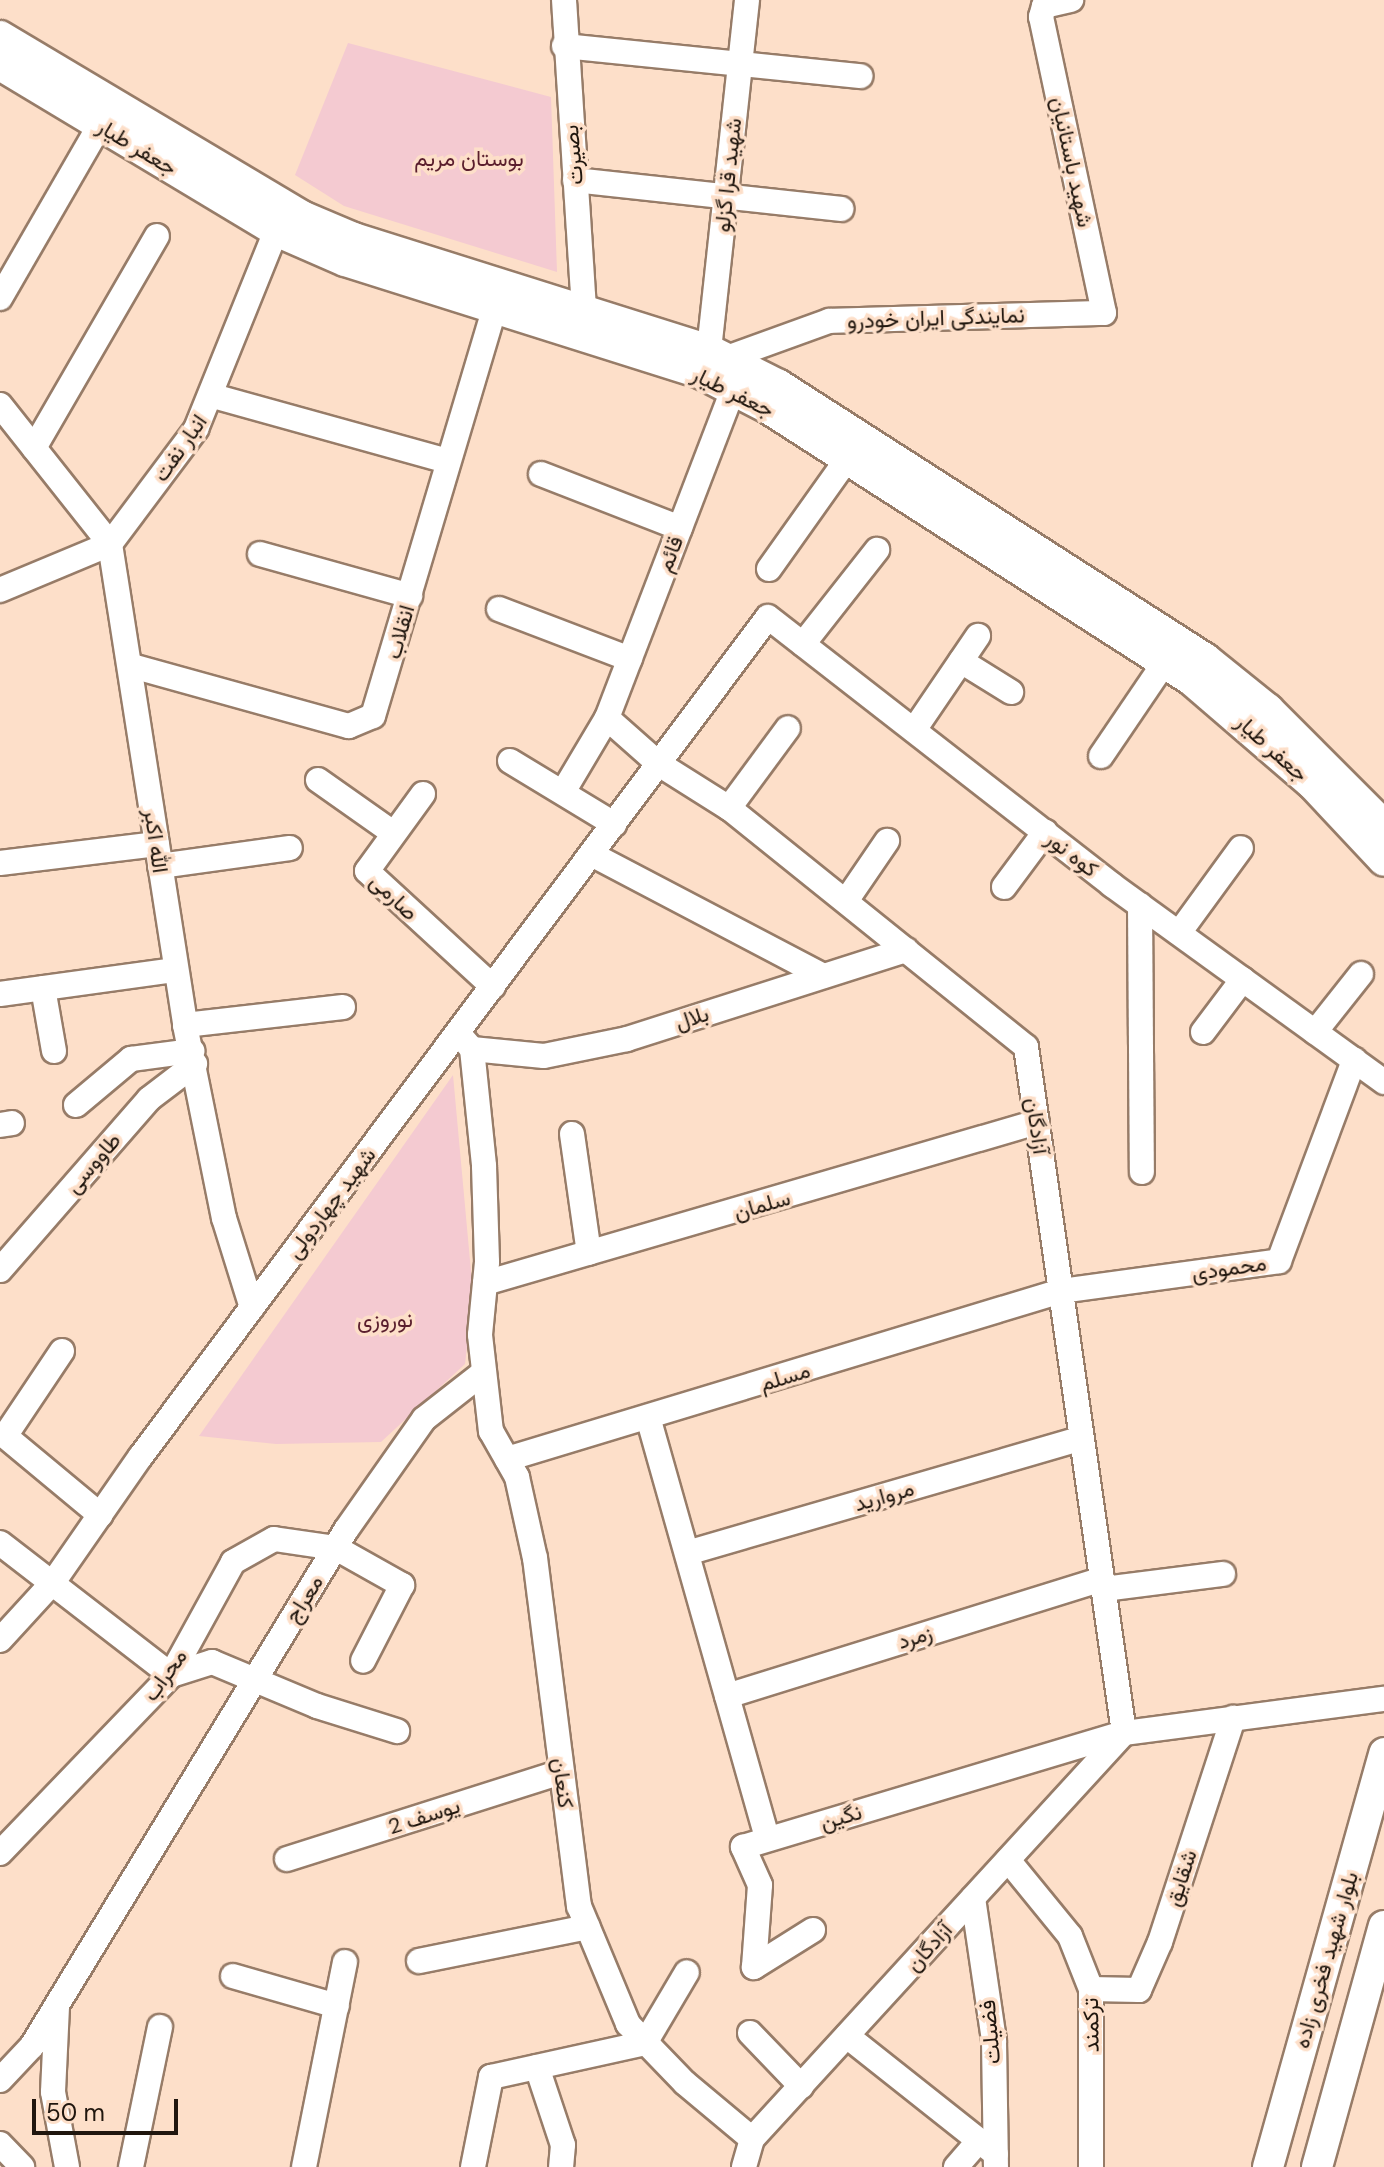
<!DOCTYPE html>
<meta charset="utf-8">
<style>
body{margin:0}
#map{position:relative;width:1384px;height:2167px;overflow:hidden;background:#fddfc9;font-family:"DM Sans",Vazirmatn,sans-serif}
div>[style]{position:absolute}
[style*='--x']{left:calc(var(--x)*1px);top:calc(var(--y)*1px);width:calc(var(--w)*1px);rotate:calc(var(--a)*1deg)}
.green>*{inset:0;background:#f4cad1}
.roads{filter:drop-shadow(2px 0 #977c68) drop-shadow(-2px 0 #977c68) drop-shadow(0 2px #977c68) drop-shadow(0 -2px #977c68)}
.minor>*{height:24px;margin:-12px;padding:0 12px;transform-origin:12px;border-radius:12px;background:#fff}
.major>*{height:30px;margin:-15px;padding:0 15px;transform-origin:15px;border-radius:15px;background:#fff}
span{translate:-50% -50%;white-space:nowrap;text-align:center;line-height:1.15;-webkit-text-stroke:7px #fddfc9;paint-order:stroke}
.street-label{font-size:22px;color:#20160e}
.park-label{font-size:22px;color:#5a1e2d}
.scale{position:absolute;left:32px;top:2099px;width:146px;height:36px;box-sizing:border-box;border:4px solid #20160e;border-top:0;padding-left:10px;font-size:24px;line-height:28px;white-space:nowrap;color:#20160e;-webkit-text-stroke:6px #fddfc9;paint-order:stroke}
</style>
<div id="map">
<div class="green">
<i style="clip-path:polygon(348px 43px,551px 97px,557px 272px,344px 206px,295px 175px)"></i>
<i style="clip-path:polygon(453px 1075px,473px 1293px,465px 1364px,381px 1442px,276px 1444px,199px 1436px)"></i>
</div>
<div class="roads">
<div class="minor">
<i style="--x:564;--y:0;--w:310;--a:86.3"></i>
<i style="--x:564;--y:46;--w:298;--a:5.8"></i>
<i style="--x:575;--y:180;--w:268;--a:6.2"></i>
<i style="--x:0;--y:298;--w:200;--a:-60"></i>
<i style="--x:709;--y:350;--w:352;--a:-83.8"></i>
<i style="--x:727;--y:358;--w:109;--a:-19.9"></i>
<i style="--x:829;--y:321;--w:275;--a:-1.7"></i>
<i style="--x:1104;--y:313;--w:303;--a:-102"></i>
<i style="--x:1041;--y:17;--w:11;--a:-75"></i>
<i style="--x:1044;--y:6;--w:28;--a:-13"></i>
<i style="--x:213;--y:396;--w:244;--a:15.5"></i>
<i style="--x:0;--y:405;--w:177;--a:51.6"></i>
<i style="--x:110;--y:544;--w:487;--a:81.1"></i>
<i style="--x:185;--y:1025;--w:197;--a:78.6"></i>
<i style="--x:224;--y:1218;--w:94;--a:72.7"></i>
<i style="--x:34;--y:448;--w:245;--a:-59.9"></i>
<i style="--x:541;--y:474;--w:149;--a:21.2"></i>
<i style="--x:260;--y:554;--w:156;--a:15.6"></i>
<i style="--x:769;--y:569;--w:136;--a:-54.6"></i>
<i style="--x:0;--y:590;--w:119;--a:-22.7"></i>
<i style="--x:110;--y:544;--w:144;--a:-53.2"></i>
<i style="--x:196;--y:429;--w:214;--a:-68"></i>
<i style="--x:276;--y:231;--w:18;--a:-52"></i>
<i style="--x:499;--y:609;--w:140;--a:20.9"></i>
<i style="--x:803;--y:644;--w:120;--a:-51.8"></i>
<i style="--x:961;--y:661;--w:59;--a:31.8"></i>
<i style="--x:132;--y:666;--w:225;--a:15.5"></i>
<i style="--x:349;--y:726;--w:26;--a:-23"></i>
<i style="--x:373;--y:716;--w:428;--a:-73.4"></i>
<i style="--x:607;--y:718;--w:69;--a:41.5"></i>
<i style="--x:659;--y:764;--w:83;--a:32.2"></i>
<i style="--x:729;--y:808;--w:381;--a:38.8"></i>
<i style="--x:1026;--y:1047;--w:693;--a:81.87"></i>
<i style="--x:1124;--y:1733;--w:551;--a:132.5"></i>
<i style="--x:752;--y:2139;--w:29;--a:106"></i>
<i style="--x:914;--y:730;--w:114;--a:-55.8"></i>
<i style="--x:1101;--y:756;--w:114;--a:-55.8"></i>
<i style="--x:510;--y:761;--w:122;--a:31.2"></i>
<i style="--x:318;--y:780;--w:92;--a:35.2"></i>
<i style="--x:563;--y:792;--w:86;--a:-59.3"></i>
<i style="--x:607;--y:718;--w:352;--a:-69"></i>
<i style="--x:423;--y:794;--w:95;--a:126"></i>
<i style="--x:367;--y:871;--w:171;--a:42.6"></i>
<i style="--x:729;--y:808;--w:99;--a:-53.6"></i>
<i style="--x:593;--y:855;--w:260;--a:27.7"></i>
<i style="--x:0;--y:863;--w:158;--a:-6.9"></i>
<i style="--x:160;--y:866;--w:131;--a:-7.9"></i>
<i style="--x:1004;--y:887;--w:69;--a:-53.3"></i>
<i style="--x:846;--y:901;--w:73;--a:-55.7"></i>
<i style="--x:1140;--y:905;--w:267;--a:89.6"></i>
<i style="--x:1179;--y:933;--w:105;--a:-53.9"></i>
<i style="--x:43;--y:988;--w:64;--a:80.1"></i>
<i style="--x:0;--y:994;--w:177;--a:-7.8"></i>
<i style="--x:185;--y:1025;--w:159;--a:-6.5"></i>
<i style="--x:1203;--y:1032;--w:66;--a:-53"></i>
<i style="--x:1315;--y:1032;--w:74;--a:-51.6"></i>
<i style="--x:458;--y:1033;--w:21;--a:49"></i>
<i style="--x:472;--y:1049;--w:118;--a:84.1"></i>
<i style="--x:484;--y:1166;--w:96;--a:88.2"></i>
<i style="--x:487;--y:1262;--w:73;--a:95.5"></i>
<i style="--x:480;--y:1335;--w:97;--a:83.5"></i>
<i style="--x:491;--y:1431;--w:53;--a:60.5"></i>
<i style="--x:517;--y:1477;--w:83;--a:77.5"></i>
<i style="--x:535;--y:1558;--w:351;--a:82.8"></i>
<i style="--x:579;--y:1906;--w:128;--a:67.4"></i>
<i style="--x:628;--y:2024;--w:82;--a:46"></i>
<i style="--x:685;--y:2083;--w:87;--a:39.9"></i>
<i style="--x:472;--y:1049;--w:72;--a:5.6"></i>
<i style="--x:544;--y:1056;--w:85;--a:-11.6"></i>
<i style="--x:627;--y:1039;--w:293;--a:-17.7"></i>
<i style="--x:76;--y:1105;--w:72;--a:-39.9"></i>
<i style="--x:131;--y:1059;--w:62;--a:-7.5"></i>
<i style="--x:0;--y:1125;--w:12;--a:-9"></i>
<i style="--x:572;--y:1134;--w:120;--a:81.9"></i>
<i style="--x:0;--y:1270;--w:227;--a:-48.9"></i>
<i style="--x:149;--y:1099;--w:58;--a:-37.3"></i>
<i style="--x:485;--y:1283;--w:575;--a:-16.26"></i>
<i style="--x:62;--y:1351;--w:102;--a:123.8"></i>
<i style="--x:5;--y:1436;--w:124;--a:39.7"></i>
<i style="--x:648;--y:1417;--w:437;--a:74.2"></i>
<i style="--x:507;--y:1459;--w:579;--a:-16.87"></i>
<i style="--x:1061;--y:1291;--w:220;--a:-7.8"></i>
<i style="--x:1279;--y:1261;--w:215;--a:-69.5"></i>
<i style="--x:0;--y:1543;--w:216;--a:37.7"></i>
<i style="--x:171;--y:1675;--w:43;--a:-17.6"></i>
<i style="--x:212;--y:1662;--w:114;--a:22.7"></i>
<i style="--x:317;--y:1706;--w:84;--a:17.4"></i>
<i style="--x:687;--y:1553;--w:411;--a:-16.2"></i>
<i style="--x:1104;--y:1589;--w:120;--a:-7.2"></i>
<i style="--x:0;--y:1640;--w:80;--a:-47.5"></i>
<i style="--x:54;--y:1581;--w:152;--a:-55.2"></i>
<i style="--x:141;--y:1456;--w:1047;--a:-53.23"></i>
<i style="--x:768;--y:617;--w:436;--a:37.9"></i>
<i style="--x:1112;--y:885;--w:336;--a:35.9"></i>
<i style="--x:727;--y:1696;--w:393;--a:-17.3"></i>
<i style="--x:0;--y:1853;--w:247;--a:-46.1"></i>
<i style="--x:171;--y:1675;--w:129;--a:-61.2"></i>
<i style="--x:233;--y:1562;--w:47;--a:-29.3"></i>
<i style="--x:274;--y:1539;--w:63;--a:8.3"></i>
<i style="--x:336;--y:1548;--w:76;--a:29.3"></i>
<i style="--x:402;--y:1585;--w:85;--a:117.2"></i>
<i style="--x:287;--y:1859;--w:288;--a:-17.6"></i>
<i style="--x:1008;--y:1860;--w:98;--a:50.8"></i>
<i style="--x:1070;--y:1936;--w:57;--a:68.4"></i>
<i style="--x:1091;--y:1989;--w:178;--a:90"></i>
<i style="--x:973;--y:1898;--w:145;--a:81.6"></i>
<i style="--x:994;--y:2041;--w:126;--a:89.1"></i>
<i style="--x:813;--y:1930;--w:70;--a:147.9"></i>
<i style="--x:754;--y:1967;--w:82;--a:-85.8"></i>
<i style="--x:760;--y:1885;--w:42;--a:-114.1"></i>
<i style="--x:743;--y:1847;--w:398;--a:-16.7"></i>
<i style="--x:1124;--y:1733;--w:262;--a:-7.5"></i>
<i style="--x:419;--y:1961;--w:172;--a:-11.4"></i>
<i style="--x:233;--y:1976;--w:108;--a:16.1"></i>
<i style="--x:1091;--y:1989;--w:48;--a:1.2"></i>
<i style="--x:1139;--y:1990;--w:52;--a:-66.4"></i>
<i style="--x:1160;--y:1942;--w:236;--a:-71.9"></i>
<i style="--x:57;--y:2007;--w:85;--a:92.7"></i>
<i style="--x:53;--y:2092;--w:76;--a:79.4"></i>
<i style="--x:750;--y:2033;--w:74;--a:46.1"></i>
<i style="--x:847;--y:2036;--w:190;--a:38.4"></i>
<i style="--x:537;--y:2067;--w:82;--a:71.6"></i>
<i style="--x:563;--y:2145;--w:22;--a:95"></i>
<i style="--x:0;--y:2080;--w:47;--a:-46.7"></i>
<i style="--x:32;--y:2046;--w:604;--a:-58.68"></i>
<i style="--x:346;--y:1530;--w:136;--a:-54.9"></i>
<i style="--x:424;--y:1419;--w:76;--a:-38.1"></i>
<i style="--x:0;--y:2144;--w:32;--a:46"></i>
<i style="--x:131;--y:2167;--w:143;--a:-78.3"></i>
<i style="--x:304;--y:2167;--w:209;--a:-78.7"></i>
<i style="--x:473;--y:2167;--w:92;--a:-78.7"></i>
<i style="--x:491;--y:2077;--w:158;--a:-12.4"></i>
<i style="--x:645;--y:2043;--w:82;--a:-59.4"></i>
<i style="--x:956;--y:2167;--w:35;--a:-49"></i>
</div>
<div class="major">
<i style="--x:0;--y:36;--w:354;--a:30.8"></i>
<i style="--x:304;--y:217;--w:54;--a:22.8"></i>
<i style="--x:354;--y:238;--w:372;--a:17.5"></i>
<i style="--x:709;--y:350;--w:78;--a:26.6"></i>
<i style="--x:779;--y:385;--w:507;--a:32.69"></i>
<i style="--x:1206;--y:659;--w:80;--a:38.9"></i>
<i style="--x:1268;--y:709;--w:164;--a:45"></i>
<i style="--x:0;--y:65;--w:322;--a:31"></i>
<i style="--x:276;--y:231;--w:75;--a:23.5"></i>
<i style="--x:345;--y:261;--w:372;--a:17.5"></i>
<i style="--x:700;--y:373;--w:74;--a:27.3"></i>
<i style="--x:766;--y:407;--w:505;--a:32.71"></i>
<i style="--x:1191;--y:680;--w:160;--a:40.7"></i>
<i style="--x:1312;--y:784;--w:105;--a:46.9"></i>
<i style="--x:1268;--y:2167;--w:430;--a:-74.3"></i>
<i style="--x:1317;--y:2167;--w:250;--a:-74.5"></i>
</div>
</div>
<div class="street-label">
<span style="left:137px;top:147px;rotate:31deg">جعفر طیار</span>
<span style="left:573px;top:155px;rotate:-95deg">بصیرت</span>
<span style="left:1072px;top:162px;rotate:78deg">شهید باستانیان</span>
<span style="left:728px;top:175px;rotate:-84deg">شهید قرا گزلو</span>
<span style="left:936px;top:318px;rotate:-2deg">نمایندگی ایران خودرو</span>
<span style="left:733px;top:392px;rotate:26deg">جعفر طیار</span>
<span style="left:180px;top:448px;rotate:-55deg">انبار نفت</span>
<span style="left:670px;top:554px;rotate:-69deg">قائم</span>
<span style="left:400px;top:632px;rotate:-74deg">انقلاب</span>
<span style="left:1272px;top:748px;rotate:42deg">جعفر طیار</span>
<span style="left:156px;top:841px;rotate:82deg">الله اکبر</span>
<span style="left:1072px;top:854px;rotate:38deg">کوه نور</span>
<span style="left:394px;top:897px;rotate:44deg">صارمی</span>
<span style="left:692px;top:1018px;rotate:-18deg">بلال</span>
<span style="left:1037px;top:1126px;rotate:82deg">آزادگان</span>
<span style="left:93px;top:1163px;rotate:-49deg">طاووسی</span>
<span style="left:331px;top:1203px;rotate:-53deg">شهید چهاردولی</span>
<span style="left:762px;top:1205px;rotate:-16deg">سلمان</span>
<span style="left:1229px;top:1268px;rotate:-8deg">محمودی</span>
<span style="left:785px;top:1377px;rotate:-17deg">مسلم</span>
<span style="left:884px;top:1496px;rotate:-16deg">مروارید</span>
<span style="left:304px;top:1599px;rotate:-58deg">معراج</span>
<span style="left:915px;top:1637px;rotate:-17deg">زمرد</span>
<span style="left:165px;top:1675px;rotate:-54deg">محراب</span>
<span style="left:563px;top:1783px;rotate:83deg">کنعان</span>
<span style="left:424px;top:1816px;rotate:-18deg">یوسف 2</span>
<span style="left:841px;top:1817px;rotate:-16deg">نگین</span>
<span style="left:1181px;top:1878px;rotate:-72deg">شقایق</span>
<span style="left:929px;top:1947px;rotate:-48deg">آزادگان</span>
<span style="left:1326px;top:1960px;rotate:-74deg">بلوار شهید فخری زاده</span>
<span style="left:1091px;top:2025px;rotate:-91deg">ترکمند</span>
<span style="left:990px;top:2032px;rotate:-95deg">فضیلت</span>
</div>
<div class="park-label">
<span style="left:469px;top:159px">بوستان مریم</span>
<span style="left:385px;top:1320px">نوروزی</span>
</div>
<div class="scale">50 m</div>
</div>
